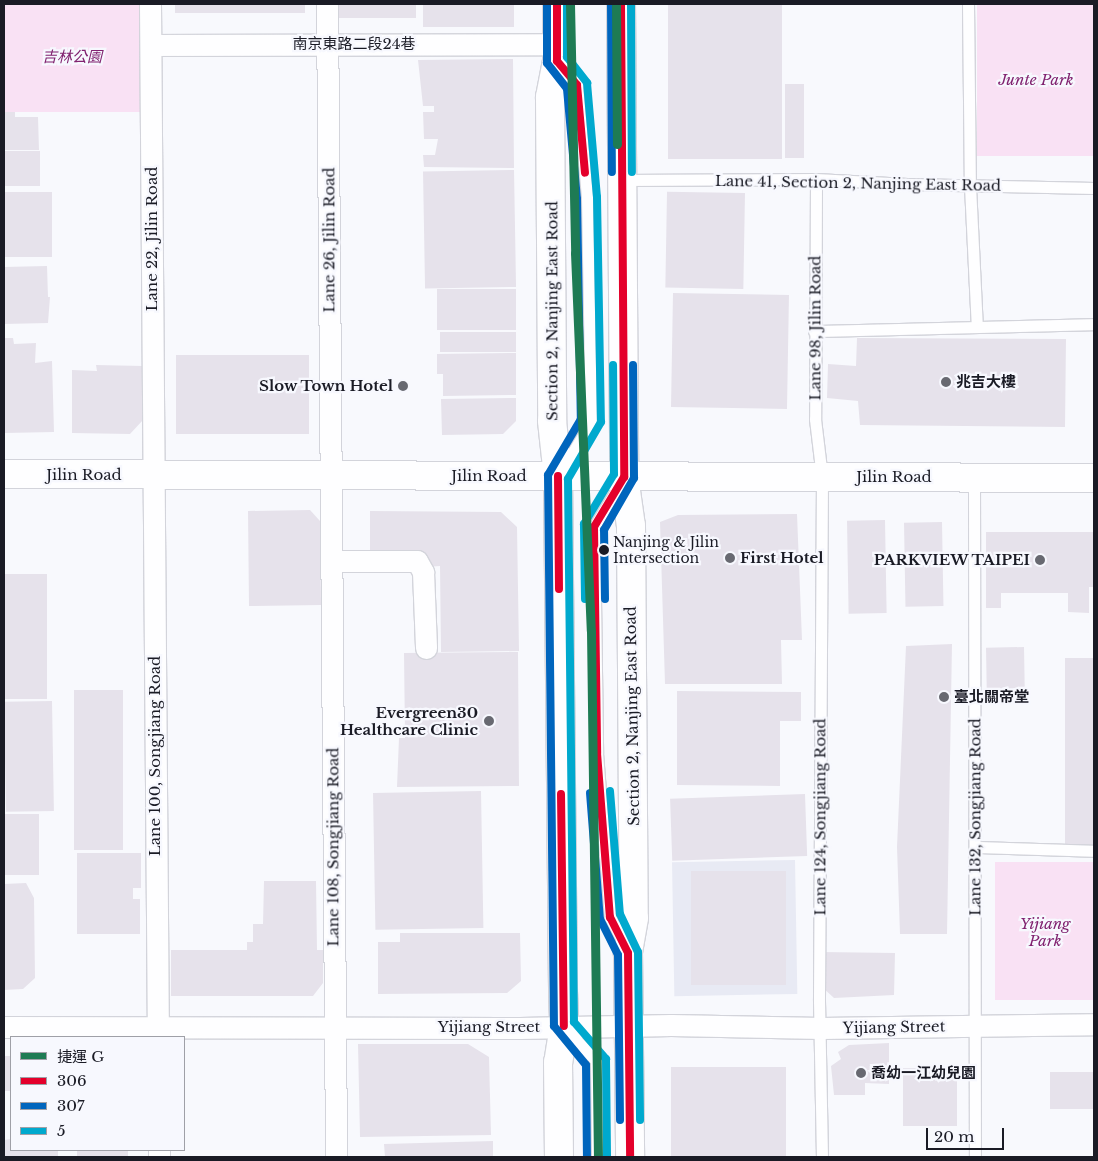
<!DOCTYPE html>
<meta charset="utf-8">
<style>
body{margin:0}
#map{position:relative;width:1098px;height:1161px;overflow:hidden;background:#f8f9fd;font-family:"Libre Baskerville","Noto Sans TC",serif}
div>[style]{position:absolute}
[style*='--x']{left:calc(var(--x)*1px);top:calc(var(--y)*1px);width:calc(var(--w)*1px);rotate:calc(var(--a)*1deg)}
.built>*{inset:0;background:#e8eaf4;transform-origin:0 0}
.green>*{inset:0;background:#f9e1f4;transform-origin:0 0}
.building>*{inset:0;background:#e6e2eb;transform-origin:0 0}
.roads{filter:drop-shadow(1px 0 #d3d4db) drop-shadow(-1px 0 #d3d4db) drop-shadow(0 1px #d3d4db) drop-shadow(0 -1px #d3d4db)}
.lane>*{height:11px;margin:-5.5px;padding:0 5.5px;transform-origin:5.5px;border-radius:5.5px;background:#fefeff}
.street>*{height:21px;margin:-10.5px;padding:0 10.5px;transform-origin:10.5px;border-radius:10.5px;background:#fefeff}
.secondary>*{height:28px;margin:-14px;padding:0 14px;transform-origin:14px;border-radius:14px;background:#fefeff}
.bus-1>*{height:8px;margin:-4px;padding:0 4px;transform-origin:4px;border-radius:4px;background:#e4002b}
.bus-2>*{height:8px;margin:-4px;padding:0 4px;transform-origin:4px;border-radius:4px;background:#0065bd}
.bus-3>*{height:8px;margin:-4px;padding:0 4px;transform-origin:4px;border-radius:4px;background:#00a9ce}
.metro-1>*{height:9px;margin:-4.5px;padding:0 4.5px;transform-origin:4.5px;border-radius:4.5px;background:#1e7b54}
.dots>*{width:14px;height:14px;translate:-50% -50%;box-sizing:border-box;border:2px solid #f7f8fe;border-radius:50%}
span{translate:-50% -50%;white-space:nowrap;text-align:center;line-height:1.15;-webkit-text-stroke:4.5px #f7f8fe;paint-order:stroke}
.bus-label{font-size:14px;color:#1a1b25}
.left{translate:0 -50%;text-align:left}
.street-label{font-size:15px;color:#1a1b25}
.park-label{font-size:15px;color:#812270;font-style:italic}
.poi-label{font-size:15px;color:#1a1b25;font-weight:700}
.right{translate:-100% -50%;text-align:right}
.frame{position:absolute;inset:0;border:5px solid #1a1b25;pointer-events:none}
.legend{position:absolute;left:10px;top:1036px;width:175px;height:115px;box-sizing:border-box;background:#f7f8fe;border:1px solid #9fa0a7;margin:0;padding:6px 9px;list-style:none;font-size:15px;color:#1a1b25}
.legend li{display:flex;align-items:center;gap:10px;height:25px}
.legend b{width:25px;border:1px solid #9fa0a7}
.scale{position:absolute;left:926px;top:1128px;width:78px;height:22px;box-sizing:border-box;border:2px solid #1a1b25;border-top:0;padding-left:6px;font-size:15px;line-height:18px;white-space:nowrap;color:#1a1b25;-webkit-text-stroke:4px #f7f8fe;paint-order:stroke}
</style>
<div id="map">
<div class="built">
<i style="left:795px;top:860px;width:134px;height:123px;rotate:89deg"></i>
</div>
<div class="green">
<i style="left:4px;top:4px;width:136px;height:108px"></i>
<i style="left:977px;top:4px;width:117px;height:152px"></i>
<i style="left:1094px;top:862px;width:138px;height:99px;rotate:90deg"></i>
</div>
<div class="building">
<i style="left:175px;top:4px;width:130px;height:9px"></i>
<i style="left:339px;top:4px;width:77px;height:14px"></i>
<i style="left:423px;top:4px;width:91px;height:23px"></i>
<i style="left:668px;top:4px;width:114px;height:155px"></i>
<i style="clip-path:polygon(513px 59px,514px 168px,424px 167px,423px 155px,435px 155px,438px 139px,424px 139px,423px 112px,434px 112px,434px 106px,423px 106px,418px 60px)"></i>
<i style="left:785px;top:84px;width:19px;height:74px"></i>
<i style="clip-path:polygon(4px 112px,15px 112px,15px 117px,38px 117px,39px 150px,4px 150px)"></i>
<i style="left:4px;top:151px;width:36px;height:35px"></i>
<i style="left:514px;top:170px;width:117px;height:91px;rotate:89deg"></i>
<i style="left:4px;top:192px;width:48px;height:65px"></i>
<i style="left:745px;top:193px;width:96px;height:78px;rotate:91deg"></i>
<i style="clip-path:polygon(47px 266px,48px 297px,50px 297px,48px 323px,4px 324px,4px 267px)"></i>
<i style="left:516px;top:289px;width:41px;height:79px;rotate:90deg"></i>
<i style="left:673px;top:293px;width:116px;height:114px;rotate:1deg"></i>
<i style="left:516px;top:332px;width:20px;height:76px;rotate:90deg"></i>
<i style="clip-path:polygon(4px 338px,13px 338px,14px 344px,36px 343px,35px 363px,52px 361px,54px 432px,5px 433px)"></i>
<i style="clip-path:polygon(857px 338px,1066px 339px,1065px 427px,860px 425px,858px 401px,827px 398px,828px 364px,856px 366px)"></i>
<i style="clip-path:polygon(516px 353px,516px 395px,443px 396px,443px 374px,437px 374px,437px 354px)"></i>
<i style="left:176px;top:355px;width:133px;height:79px"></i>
<i style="clip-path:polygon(96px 365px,143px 366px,143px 420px,130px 434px,72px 433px,72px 370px,97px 371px)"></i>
<i style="clip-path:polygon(516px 398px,516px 421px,503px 434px,442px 435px,441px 399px)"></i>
<i style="clip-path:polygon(310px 510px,320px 521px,321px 605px,249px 606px,248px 511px)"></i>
<i style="clip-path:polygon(370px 511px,501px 512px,517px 527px,519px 651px,441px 652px,440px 566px,426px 567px,426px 556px,370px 556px)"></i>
<i style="clip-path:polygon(797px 514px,802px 640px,781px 640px,782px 684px,665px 684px,660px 522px,678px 515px)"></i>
<i style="left:885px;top:520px;width:93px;height:38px;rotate:89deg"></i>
<i style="left:942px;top:522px;width:84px;height:38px;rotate:89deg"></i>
<i style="clip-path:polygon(986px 532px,1094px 532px,1094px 587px,1089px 587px,1089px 613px,1068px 612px,1068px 593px,1001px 593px,1001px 608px,986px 608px)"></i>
<i style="left:4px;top:574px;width:43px;height:125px"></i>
<i style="clip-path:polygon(952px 644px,947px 934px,900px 934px,897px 847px,906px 646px)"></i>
<i style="left:1024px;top:647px;width:44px;height:38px;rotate:89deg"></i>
<i style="clip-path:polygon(518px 652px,519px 786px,397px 787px,399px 738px,405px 738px,404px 653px)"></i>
<i style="left:1065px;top:658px;width:29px;height:197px"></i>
<i style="left:74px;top:690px;width:49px;height:160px"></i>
<i style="clip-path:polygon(677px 691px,801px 692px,801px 721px,780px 721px,780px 786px,677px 785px)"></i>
<i style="left:52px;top:701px;width:110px;height:48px;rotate:89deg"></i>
<i style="left:481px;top:791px;width:137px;height:108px;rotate:89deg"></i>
<i style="left:805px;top:794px;width:62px;height:135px;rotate:88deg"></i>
<i style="left:4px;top:814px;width:35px;height:61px"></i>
<i style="clip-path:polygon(77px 853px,141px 853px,141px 888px,133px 888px,133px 899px,140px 899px,140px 934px,77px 934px)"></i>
<i style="left:691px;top:871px;width:95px;height:114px"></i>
<i style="clip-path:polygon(264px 881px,316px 881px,317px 950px,323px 950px,323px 983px,313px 996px,171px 996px,171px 950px,247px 950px,247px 942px,253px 942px,253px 924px,263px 924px)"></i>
<i style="clip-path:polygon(26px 883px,34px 898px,35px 978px,23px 989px,4px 990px,4px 884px)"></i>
<i style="clip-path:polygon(400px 933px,520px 933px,521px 981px,507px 993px,378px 994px,378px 942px,400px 942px)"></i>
<i style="clip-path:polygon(822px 952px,895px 953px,894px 995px,834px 998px,822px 987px)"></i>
<i style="clip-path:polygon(889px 1043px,889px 1084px,865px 1083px,865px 1095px,834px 1095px,831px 1066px,841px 1059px,838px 1052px,849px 1045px)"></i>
<i style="clip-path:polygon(358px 1044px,468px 1044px,489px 1057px,491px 1135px,360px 1137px)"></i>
<i style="left:4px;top:1056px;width:7px;height:35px"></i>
<i style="left:671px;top:1067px;width:115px;height:90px"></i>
<i style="left:903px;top:1068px;width:54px;height:58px"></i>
<i style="left:1094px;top:1072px;width:37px;height:44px;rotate:90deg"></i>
<i style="clip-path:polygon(11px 1139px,11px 1150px,58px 1150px,58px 1157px,4px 1157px,4px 1140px)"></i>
<i style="clip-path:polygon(493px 1141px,493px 1157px,385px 1157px,384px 1144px)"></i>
<i style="left:77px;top:1150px;width:51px;height:7px"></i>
</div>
<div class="roads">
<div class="lane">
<i style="--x:968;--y:4;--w:182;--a:89.4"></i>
<i style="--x:970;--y:186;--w:141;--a:87.2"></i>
<i style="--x:559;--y:64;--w:28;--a:49"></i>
<i style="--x:577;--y:85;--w:113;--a:84.9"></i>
<i style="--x:587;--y:198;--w:224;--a:89"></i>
<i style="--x:591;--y:422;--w:54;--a:121.3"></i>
<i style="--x:816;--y:179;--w:240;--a:90.2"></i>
<i style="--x:815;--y:419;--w:58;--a:83.1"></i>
<i style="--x:822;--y:477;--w:524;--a:90.33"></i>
<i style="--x:819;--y:1001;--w:156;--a:88.9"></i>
<i style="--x:622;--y:180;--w:194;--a:-0.3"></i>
<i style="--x:816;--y:179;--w:91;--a:3.1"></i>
<i style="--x:907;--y:184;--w:187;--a:1.2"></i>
<i style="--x:814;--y:331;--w:280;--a:-1.4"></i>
<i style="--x:974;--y:477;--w:680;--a:89.92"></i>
<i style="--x:620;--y:484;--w:50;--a:121.2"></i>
<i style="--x:594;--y:527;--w:226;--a:89.2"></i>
<i style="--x:597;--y:753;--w:165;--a:85.5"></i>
<i style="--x:610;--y:917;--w:31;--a:63"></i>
<i style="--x:976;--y:847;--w:118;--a:1.9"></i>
<i style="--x:566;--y:1029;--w:44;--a:46.8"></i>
<i style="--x:596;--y:1061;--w:96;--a:89.4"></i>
</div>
<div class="street">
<i style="--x:150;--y:4;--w:1033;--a:89.56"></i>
<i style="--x:327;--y:4;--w:1153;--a:89.55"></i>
<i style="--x:151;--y:45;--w:406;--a:-0.1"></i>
<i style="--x:331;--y:561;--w:86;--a:0"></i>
<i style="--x:417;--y:561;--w:13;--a:61"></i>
<i style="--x:423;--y:572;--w:76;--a:87.7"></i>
<i style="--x:4;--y:1027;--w:516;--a:0.11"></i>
<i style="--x:520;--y:1028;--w:151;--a:-1.1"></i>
<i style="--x:671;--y:1025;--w:150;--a:1.1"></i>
<i style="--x:821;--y:1028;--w:273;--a:-0.8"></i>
<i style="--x:159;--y:1150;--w:7;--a:90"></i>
</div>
<div class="secondary">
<i style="--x:557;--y:4;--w:57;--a:90"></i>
<i style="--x:557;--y:61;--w:37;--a:101"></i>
<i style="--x:550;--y:97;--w:324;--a:89.6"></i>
<i style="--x:552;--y:421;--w:55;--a:83.8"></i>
<i style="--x:558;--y:476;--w:515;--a:89.44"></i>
<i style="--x:563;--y:991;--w:35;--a:88"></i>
<i style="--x:564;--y:1026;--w:36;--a:99"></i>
<i style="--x:558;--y:1062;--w:95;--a:89.4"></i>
<i style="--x:621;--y:4;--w:473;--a:89.6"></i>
<i style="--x:624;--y:477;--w:49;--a:81.9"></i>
<i style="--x:631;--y:526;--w:392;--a:89.6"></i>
<i style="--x:634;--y:918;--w:36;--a:100"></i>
<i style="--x:628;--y:953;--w:204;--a:89.4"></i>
<i style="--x:4;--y:474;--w:1090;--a:0.21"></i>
</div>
</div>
<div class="bus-1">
<i style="--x:557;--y:4;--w:57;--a:90"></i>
<i style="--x:621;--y:4;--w:473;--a:89.6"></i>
<i style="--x:557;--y:61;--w:31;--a:50"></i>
<i style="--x:577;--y:85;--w:88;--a:84.8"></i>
<i style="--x:558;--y:476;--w:113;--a:89.5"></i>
<i style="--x:624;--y:477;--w:58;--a:121"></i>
<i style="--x:594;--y:527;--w:226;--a:89.2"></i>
<i style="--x:597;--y:753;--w:165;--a:85.5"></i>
<i style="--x:610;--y:917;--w:40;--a:63.4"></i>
<i style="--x:628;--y:953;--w:204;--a:89.4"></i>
<i style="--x:561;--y:794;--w:232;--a:89.3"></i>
</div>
<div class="bus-2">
<i style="--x:547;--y:4;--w:59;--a:90"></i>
<i style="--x:547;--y:63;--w:33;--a:52"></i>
<i style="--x:567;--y:89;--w:110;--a:84.8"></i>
<i style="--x:577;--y:199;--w:220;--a:89"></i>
<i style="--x:581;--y:419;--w:65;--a:120.5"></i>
<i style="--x:548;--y:475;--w:551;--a:89.38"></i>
<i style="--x:554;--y:1026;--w:50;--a:50.6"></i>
<i style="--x:586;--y:1065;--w:92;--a:89.4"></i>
<i style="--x:611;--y:4;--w:168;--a:89.7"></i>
<i style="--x:605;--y:599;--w:69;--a:-90.8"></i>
<i style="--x:604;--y:530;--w:60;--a:-60"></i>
<i style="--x:634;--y:478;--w:113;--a:-90.5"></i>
<i style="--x:590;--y:793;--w:126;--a:85.5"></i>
<i style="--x:600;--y:919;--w:40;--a:63.4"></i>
<i style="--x:618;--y:955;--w:165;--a:89.3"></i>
</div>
<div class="bus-3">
<i style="--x:567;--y:4;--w:53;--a:90"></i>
<i style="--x:567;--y:57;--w:33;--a:52"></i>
<i style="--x:587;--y:83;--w:114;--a:85"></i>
<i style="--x:597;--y:197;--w:225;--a:89"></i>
<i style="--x:601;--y:422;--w:66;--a:120.1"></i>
<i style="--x:568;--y:479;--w:543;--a:89.37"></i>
<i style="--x:574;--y:1022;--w:49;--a:49.1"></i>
<i style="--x:606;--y:1059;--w:98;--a:89.4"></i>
<i style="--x:631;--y:4;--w:168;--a:89.7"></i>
<i style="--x:585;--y:599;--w:75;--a:-90.8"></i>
<i style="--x:584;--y:524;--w:58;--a:-59"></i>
<i style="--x:614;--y:474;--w:109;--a:-90.5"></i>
<i style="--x:610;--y:791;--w:123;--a:85.4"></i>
<i style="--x:620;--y:914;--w:42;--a:64.7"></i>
<i style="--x:638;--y:952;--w:168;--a:89.3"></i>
</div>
<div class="metro-1">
<i style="--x:570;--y:4;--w:249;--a:88.8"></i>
<i style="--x:575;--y:253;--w:378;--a:87.6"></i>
<i style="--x:591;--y:631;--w:526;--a:89.24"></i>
<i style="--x:616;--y:4;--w:140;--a:89.6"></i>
</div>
<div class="dots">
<i style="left:946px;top:382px;background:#686971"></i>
<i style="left:403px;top:386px;background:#686971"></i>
<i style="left:604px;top:550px;background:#1a1b25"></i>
<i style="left:730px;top:558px;background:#686971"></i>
<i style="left:1040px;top:560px;background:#686971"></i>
<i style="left:944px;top:697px;background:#686971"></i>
<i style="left:489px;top:721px;background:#686971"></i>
<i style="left:861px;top:1073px;background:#686971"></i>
</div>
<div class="bus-label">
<span class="left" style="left:613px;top:550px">Nanjing &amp; Jilin<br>Intersection</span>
</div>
<div class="street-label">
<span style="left:354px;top:44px">南京東路二段24巷</span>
<span style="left:858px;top:183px;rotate:1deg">Lane 41, Section 2, Nanjing East Road</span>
<span style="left:152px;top:239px;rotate:-90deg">Lane 22, Jilin Road</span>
<span style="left:329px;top:240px;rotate:-90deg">Lane 26, Jilin Road</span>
<span style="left:552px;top:311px;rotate:-90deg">Section 2, Nanjing East Road</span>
<span style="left:815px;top:328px;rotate:-90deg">Lane 98, Jilin Road</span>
<span style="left:84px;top:475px">Jilin Road</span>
<span style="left:489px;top:476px">Jilin Road</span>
<span style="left:894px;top:477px">Jilin Road</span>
<span style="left:632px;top:716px;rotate:-91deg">Section 2, Nanjing East Road</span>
<span style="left:155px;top:756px;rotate:-90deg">Lane 100, Songjiang Road</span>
<span style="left:820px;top:817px;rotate:-90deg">Lane 124, Songjiang Road</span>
<span style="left:975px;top:817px;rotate:-90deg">Lane 132, Songjiang Road</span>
<span style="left:333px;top:847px;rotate:-90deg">Lane 108, Songjiang Road</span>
<span style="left:489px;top:1027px">Yijiang Street</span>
<span style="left:894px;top:1027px;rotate:-1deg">Yijiang Street</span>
</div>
<div class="park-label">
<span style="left:72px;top:57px">吉林公園</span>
<span style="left:1036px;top:80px">Junte Park</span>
<span style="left:1045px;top:932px">Yijiang<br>Park</span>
</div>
<div class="poi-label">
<span class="left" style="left:956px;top:382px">兆吉大樓</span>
<span class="right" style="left:393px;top:386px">Slow Town Hotel</span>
<span class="left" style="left:740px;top:558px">First Hotel</span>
<span class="right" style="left:1030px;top:560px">PARKVIEW TAIPEI</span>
<span class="left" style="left:954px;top:697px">臺北關帝堂</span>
<span class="right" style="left:478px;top:721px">Evergreen30<br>Healthcare Clinic</span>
<span class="left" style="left:871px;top:1073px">喬幼一江幼兒園</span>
</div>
<div class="frame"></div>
<ul class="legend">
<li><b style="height:6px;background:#1e7b54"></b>捷運 G</li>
<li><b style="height:6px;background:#e4002b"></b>306</li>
<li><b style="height:6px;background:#0065bd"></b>307</li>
<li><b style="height:6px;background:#00a9ce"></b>5</li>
</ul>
<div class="scale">20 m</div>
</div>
